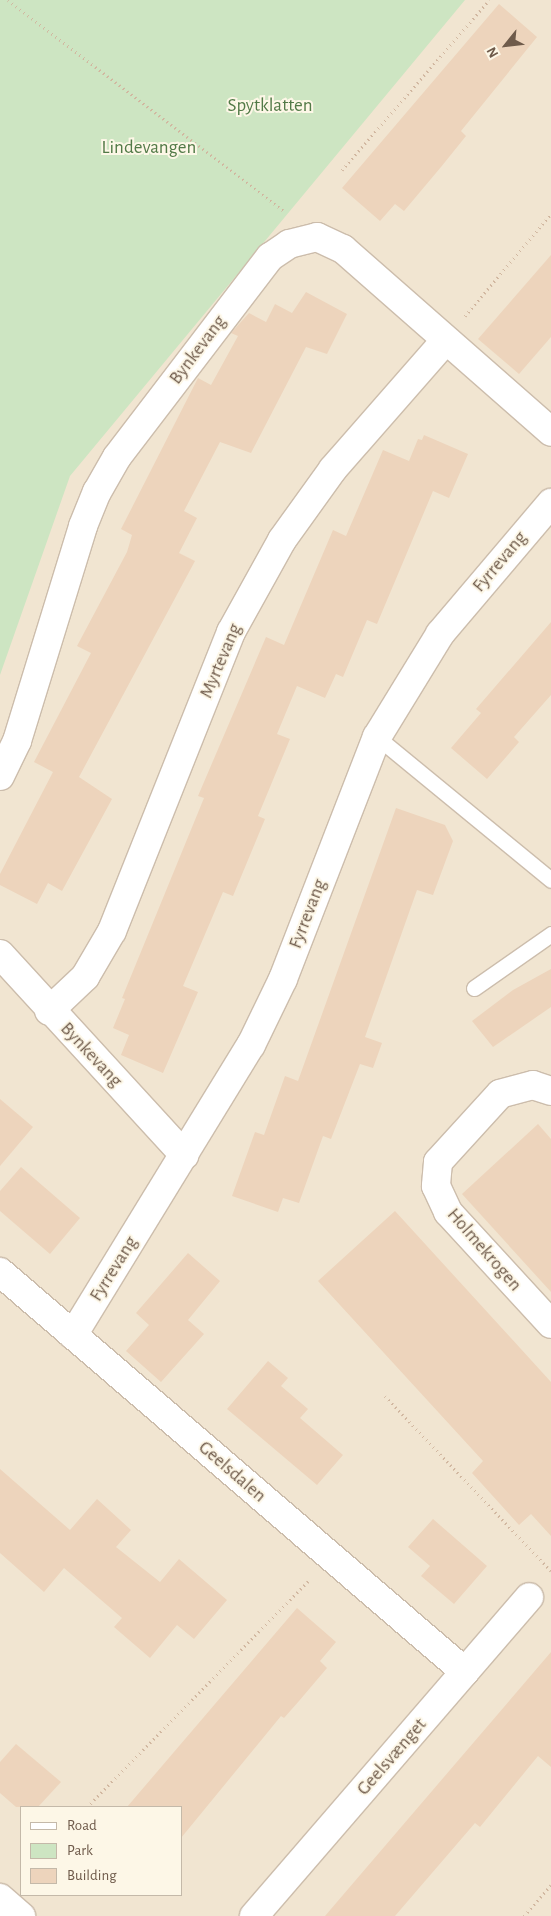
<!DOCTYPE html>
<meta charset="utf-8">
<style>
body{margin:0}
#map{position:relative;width:551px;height:1916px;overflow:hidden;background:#faf3e2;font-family:"Alegreya Sans",sans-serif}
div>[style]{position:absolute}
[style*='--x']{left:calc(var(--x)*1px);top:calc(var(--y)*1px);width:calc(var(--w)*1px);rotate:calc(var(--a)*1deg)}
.residential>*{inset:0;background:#f1e5d1}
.green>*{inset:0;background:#cde5c2}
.building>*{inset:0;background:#edd4bc}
.path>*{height:3px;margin-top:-1.5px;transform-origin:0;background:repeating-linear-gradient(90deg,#d1b7a0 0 1px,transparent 0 5px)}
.roads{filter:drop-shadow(1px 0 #ccbdac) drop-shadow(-1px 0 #ccbdac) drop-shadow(0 1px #ccbdac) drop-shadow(0 -1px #ccbdac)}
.service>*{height:15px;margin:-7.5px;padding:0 7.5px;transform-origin:7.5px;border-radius:7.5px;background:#fff}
.minor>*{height:28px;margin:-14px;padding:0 14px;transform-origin:14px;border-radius:14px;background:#fff}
.tertiary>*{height:28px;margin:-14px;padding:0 14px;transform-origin:14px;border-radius:14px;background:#fff}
span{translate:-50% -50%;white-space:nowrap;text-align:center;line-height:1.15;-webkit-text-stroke:4px #fdf7e7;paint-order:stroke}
.park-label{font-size:19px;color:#527a47}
.street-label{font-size:19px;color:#6f5b4b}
.legend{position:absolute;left:20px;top:1806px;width:162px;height:90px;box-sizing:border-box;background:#fdf7e7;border:1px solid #c4b9a9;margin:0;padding:6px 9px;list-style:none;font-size:15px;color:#6f5b4b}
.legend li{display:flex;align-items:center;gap:10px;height:25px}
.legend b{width:25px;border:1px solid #c4b9a9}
.north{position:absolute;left:481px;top:20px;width:50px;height:50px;-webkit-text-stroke:4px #fdf7e7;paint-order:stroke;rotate:241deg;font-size:14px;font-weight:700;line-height:20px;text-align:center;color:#6f5b4b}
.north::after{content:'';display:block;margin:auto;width:18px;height:22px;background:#6f5b4b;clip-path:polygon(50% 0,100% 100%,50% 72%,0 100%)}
</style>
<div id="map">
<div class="residential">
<i style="clip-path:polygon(evenodd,0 0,551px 0,551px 1916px,0 1916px,0 0,21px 1807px,181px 1807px,181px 1895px,21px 1895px,21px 1807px)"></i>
</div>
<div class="green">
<i style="clip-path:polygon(0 0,465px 0,70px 476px,0 675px)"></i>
</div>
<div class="building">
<i style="clip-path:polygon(499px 4px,537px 37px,461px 131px,466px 136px,441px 167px,404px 211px,395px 204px,380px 221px,342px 188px)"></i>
<i style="clip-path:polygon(551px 255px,551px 337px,519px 374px,478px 339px)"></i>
<i style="clip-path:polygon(306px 292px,347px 314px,327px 354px,306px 347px,251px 453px,220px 442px,184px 511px,197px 518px,179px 553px,195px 561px,79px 777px,112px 799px,62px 891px,48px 883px,37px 904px,0 885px,0 874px,53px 772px,34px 762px,91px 653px,77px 646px,127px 552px,132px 535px,121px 529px,198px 378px,211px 385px,238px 336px,231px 333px,249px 313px,266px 322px,275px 304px,292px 313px)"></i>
<i style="clip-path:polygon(424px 435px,468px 454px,449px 498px,433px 491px,377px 624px,367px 620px,343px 677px,336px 674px,325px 698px,297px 686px,277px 734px,290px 739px,258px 816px,265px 819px,233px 896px,223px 892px,183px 986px,198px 992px,163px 1073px,121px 1055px,129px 1035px,113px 1028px,125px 999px,122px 998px,204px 798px,198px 796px,266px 637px,284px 645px,333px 530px,346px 536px,383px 450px,409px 461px,418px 439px,422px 440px)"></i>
<i style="clip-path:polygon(551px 622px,551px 695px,514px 737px,519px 742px,487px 779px,451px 748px,481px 713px,476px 709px)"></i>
<i style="clip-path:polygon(396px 808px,445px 825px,453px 841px,433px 895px,417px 890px,365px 1037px,382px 1043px,373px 1068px,360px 1064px,331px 1139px,323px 1136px,299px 1203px,283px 1198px,278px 1212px,232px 1196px,255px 1132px,264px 1135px,285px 1076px,298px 1081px)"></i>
<i style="clip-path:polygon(551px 969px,551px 1007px,493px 1047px,472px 1021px,513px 990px)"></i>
<i style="clip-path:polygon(0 1099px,33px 1127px,0 1166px)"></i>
<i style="clip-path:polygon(538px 1124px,551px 1139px,551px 1292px,462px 1194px)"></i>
<i style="clip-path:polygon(21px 1167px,80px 1218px,50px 1254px,0 1211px,0 1191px)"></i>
<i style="clip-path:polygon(395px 1211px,551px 1382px,551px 1536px,531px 1514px,519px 1525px,472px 1473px,483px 1461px,318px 1281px)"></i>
<i style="clip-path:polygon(188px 1253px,220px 1281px,188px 1320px,204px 1334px,161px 1382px,126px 1351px,149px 1325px,136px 1313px)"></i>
<i style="clip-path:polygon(268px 1361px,288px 1378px,281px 1386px,308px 1409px,300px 1418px,343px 1455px,317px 1485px,227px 1409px)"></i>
<i style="clip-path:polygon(0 1469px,70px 1530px,97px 1499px,131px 1530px,116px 1547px,160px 1582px,179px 1559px,227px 1600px,194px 1639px,177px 1625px,150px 1658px,114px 1627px,122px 1618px,64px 1568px,44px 1592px,0 1553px)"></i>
<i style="clip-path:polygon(433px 1519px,487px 1566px,454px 1604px,421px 1576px,430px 1566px,408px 1547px)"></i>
<i style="clip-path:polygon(297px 1608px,336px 1642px,320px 1661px,327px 1668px,299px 1701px,284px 1718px,281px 1716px,181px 1838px,181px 1807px,127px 1807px)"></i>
<i style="clip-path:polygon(551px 1652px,551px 1767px,538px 1756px,480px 1827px,475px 1823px,395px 1916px,325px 1916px)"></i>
<i style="clip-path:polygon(16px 1744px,61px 1782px,38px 1807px,16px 1807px,0 1793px,0 1762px)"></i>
</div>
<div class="path">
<i style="--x:8;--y:0;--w:349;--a:37.4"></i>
<i style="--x:342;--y:170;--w:225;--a:-49.1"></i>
<i style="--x:465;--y:316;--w:133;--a:-49.9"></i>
<i style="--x:385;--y:1396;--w:241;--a:46.5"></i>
<i style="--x:87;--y:1807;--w:319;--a:-45.6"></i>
<i style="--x:524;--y:1916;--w:41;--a:-48.9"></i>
</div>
<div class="roads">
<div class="service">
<i style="--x:377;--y:737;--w:225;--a:39.4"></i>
<i style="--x:474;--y:988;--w:94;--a:-35"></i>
</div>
<div class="minor">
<i style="--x:0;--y:776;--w:39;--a:-64"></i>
<i style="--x:17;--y:741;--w:225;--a:-72.9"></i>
<i style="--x:83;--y:526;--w:37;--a:-68"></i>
<i style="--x:97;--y:492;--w:40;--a:-60.3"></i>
<i style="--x:117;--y:457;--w:252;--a:-52.6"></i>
<i style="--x:270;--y:257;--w:23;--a:-34"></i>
<i style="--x:289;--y:244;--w:29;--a:-14"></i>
<i style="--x:317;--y:237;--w:29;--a:25"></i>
<i style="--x:343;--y:249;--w:277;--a:41.3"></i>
<i style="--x:0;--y:954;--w:273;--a:47.5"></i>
<i style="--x:49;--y:1011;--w:50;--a:-43.4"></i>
<i style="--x:85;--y:977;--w:53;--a:-59.6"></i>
<i style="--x:112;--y:931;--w:322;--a:-68.3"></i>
<i style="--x:231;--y:632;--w:105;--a:-61"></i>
<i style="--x:282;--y:540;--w:87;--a:-54.3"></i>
<i style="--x:333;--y:469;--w:171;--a:-48.8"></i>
<i style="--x:551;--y:1091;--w:19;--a:-162"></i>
<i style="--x:533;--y:1085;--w:34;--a:165"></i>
<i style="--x:500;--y:1094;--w:92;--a:132.4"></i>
<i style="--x:438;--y:1162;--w:24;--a:95"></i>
<i style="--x:436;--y:1186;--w:29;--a:65"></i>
<i style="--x:448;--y:1212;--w:152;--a:47.4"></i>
<i style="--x:0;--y:1272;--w:613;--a:40.7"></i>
<i style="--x:73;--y:1335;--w:340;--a:-58.5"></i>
<i style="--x:251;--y:1045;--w:73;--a:-64.1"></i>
<i style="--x:283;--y:979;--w:260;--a:-68.8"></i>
<i style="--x:377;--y:737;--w:121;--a:-58.5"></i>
<i style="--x:440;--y:634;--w:172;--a:-49.7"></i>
<i style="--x:254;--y:1916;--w:421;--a:-49.2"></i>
</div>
<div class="tertiary">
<i style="--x:0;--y:1898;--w:28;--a:41"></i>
</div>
</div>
<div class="park-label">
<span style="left:270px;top:106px">Spytklatten</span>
<span style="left:149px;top:148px">Lindevangen</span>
</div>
<div class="street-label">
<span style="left:198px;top:350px;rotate:-53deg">Bynkevang</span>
<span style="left:500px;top:562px;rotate:-50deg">Fyrrevang</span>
<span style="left:221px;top:661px;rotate:-67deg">Myrtevang</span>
<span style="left:308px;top:914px;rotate:-69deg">Fyrrevang</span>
<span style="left:91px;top:1055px;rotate:47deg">Bynkevang</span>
<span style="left:484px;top:1250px;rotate:49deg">Holmekrogen</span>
<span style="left:114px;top:1269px;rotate:-58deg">Fyrrevang</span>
<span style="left:232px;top:1472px;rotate:41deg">Geelsdalen</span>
<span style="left:392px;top:1757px;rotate:-49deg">Geelsvænget</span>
</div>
<ul class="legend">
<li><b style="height:6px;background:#fff"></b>Road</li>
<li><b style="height:14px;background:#cde5c2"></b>Park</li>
<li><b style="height:14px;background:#edd4bc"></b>Building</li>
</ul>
<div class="north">N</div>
</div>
